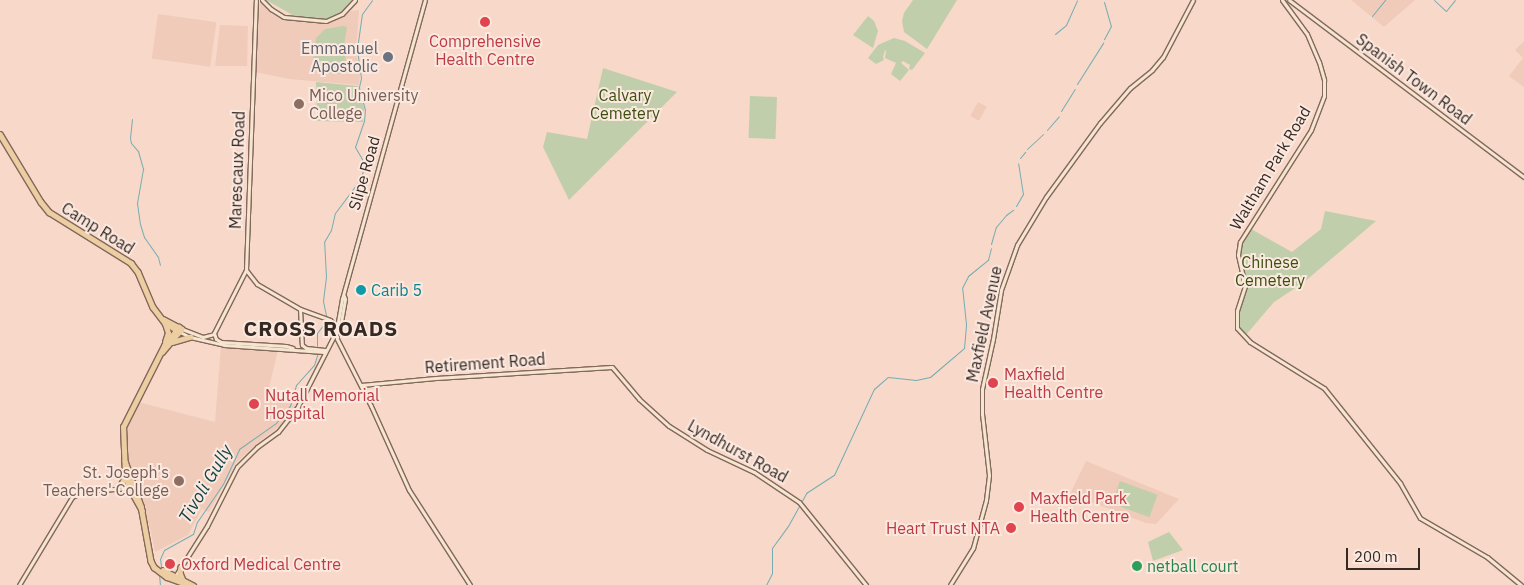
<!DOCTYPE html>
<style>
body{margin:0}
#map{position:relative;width:1524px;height:585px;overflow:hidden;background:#f7d8c9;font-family:"IBM Plex Sans",sans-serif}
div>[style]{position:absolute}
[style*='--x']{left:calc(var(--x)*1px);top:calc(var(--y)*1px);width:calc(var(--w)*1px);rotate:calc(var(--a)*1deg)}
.built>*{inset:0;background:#f1cbba;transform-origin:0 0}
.green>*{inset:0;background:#c1ceac;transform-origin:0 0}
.stream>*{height:1px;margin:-0.5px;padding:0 0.5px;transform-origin:0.5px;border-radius:0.5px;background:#75adb2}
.roads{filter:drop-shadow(1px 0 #83685c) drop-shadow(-1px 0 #83685c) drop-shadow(0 1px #83685c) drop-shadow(0 -1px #83685c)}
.secondary>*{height:3px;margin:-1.5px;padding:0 1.5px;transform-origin:1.5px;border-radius:1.5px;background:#f6e6d0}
.primary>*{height:4.5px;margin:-2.25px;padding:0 2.25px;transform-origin:2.25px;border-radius:2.25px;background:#edcea2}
.dots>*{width:14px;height:14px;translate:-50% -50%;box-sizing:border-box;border:2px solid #fbe8df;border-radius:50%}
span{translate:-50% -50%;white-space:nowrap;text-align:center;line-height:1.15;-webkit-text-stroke:4px #fbe8df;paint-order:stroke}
.health-label{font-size:16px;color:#be3a42}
.left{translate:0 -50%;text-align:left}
.right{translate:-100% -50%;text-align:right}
.worship-label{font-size:16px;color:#5b616d}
.street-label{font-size:16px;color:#342923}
.education-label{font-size:16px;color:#785e54}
.park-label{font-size:16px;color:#3c4f0f}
.culture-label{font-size:16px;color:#0d838f}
.leisure-label{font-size:16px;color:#27864d}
.water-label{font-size:18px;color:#114549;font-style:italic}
.district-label{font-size:21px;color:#342923;font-weight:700;letter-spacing:1px}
.scale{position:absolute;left:1346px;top:548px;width:74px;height:22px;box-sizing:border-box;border:2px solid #342923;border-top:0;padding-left:6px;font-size:15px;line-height:18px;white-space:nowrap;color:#342923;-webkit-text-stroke:4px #fbe8df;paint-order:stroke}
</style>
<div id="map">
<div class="built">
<i style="clip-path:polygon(1351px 0,1415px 0,1384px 27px)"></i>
<i style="clip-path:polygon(260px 1px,272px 14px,279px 17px,325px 23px,335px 21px,351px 11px,359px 10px,356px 51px,360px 75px,359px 85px,289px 79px,255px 72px)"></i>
<i style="left:158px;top:14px;width:59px;height:45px;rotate:8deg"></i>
<i style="clip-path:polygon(220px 25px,248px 26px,247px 66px,215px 66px)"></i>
<i style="clip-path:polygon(1524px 41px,1524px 87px,1509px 76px,1523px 58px,1515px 50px)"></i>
<i style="left:978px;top:102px;width:10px;height:16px;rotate:29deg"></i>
<i style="clip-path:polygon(221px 346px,278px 350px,267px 396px,295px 405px,282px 425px,261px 440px,236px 463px,209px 512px,202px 509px,188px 535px,155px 552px,150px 528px,130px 476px,125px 433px,128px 421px,138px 402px,215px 422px)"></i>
<i style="clip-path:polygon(1086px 461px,1179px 499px,1156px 524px,1146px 523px,1070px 494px)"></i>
</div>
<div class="green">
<i style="clip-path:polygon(266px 0,352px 0,341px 13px,325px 20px,298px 18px)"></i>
<i style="clip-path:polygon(913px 0,957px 0,927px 49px,904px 32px,902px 21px,904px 13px)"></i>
<i style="clip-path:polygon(868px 16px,874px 21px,878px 31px,873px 48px,853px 35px)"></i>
<i style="clip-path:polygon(343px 26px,347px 27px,344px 46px,347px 73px,334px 74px,318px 70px,313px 60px,316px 38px,325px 29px)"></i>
<i style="clip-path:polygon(894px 38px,905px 41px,925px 53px,912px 70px,909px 69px,910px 65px,903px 61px,901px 63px,909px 70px,900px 81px,891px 74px,896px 63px,885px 58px,886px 51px,885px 50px,883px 57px,884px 60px,876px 64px,868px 58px,878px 45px)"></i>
<i style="clip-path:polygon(603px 68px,677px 92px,569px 200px,543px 147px,547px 132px,587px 139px)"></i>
<i style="clip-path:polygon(316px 82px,358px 86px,364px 109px,363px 122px,317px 121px)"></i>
<i style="left:750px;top:96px;width:27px;height:42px;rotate:2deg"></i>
<i style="clip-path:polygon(1325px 211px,1376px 221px,1303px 283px,1274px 302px,1245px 336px,1238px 327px,1237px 320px,1245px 291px,1245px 279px,1240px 254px,1243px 241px,1251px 229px,1292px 252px,1321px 229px)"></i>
<i style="left:1120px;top:481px;width:40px;height:24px;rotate:20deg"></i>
<i style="clip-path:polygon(1169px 532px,1183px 550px,1153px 561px,1148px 542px)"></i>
</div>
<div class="stream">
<i style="--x:1434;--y:0;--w:16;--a:43"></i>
<i style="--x:1446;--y:11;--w:14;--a:-51"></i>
<i style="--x:1104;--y:2;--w:25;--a:74"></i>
<i style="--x:1111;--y:26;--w:15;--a:118"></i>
<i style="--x:1372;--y:16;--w:21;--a:-51"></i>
<i style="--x:1055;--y:34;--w:14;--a:-39"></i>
<i style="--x:1066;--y:25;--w:27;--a:-66"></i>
<i style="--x:1077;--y:84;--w:49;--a:-57.6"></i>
<i style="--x:1061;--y:111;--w:26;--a:-58"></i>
<i style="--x:132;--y:119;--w:19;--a:96"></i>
<i style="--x:130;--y:138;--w:5;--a:79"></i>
<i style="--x:131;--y:143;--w:11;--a:49"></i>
<i style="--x:138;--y:151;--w:19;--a:74"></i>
<i style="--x:143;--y:169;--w:35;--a:100"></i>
<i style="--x:137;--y:203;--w:21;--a:82"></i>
<i style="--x:140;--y:224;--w:14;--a:73"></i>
<i style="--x:144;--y:237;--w:24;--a:55"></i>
<i style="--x:158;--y:257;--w:8;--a:76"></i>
<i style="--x:1047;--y:130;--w:18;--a:-49"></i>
<i style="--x:1027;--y:149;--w:22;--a:-43"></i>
<i style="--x:1020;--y:158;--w:8;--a:-50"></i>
<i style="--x:1016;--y:206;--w:14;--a:-60"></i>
<i style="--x:1023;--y:194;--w:31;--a:-99"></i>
<i style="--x:991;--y:244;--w:18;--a:-74"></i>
<i style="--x:996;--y:227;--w:16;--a:-50"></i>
<i style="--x:1006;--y:215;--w:9;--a:-36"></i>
<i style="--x:317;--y:349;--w:16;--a:-90"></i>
<i style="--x:317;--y:333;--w:16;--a:-52"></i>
<i style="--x:327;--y:320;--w:19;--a:-102"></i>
<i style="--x:323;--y:301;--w:24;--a:-83"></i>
<i style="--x:326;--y:277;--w:35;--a:-93"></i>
<i style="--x:324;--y:242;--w:14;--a:-60"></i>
<i style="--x:331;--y:230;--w:17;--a:-77"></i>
<i style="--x:335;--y:213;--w:38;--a:-53"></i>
<i style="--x:358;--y:183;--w:13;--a:-67"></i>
<i style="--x:363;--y:171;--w:12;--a:-95"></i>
<i style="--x:362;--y:159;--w:14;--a:-120"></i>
<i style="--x:355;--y:147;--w:28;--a:-71"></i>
<i style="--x:364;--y:121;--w:11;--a:-85"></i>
<i style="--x:365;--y:110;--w:24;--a:-105"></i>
<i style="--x:359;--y:87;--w:9;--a:-77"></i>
<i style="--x:361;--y:78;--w:29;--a:-98"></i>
<i style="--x:357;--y:49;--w:35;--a:-82"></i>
<i style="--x:362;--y:14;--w:17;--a:-54"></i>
<i style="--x:161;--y:566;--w:7;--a:-98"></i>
<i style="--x:160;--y:559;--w:10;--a:-66"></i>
<i style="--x:164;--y:550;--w:33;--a:-29"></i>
<i style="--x:193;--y:534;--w:13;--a:-72"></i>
<i style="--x:197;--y:522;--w:46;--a:-55.6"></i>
<i style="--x:223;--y:484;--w:38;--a:-65"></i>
<i style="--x:239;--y:449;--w:45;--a:-35.1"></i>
<i style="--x:276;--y:423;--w:22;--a:-51"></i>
<i style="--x:290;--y:406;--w:22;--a:-74"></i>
<i style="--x:296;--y:385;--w:27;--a:-48"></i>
<i style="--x:314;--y:365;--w:13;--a:-72"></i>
<i style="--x:159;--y:574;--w:11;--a:85"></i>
<i style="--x:766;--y:585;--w:13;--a:-63"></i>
<i style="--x:772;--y:573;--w:25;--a:-90"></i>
<i style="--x:772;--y:548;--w:27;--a:-54"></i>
<i style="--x:788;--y:526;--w:38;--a:-61"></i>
<i style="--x:806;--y:493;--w:33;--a:-33"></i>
<i style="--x:834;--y:475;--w:95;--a:-65.1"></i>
<i style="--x:874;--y:389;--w:18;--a:-41"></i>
<i style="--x:888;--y:377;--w:28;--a:6"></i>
<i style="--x:916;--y:380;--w:14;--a:-12"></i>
<i style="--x:930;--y:377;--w:45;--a:-40.5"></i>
<i style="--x:964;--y:348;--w:24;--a:-85"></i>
<i style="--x:966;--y:324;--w:36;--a:-96"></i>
<i style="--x:962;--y:288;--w:13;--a:-63"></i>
<i style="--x:968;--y:276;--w:26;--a:-39"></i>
<i style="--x:988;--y:260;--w:12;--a:-76"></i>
</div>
<div class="roads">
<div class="secondary">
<i style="--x:262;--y:0;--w:13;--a:45"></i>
<i style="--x:271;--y:9;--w:15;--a:32"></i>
<i style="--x:284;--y:17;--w:42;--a:5.4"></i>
<i style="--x:326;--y:21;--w:17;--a:-24"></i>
<i style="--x:342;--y:14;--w:19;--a:-47"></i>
<i style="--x:1282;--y:0;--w:42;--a:53.7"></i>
<i style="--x:1307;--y:34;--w:30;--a:67"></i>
<i style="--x:1319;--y:62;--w:19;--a:74"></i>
<i style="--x:1324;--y:80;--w:16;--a:90"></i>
<i style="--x:1324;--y:96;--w:36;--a:111"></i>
<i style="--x:1311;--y:130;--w:133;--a:122.4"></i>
<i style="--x:1240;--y:242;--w:13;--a:99"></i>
<i style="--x:1238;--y:255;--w:32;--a:77"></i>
<i style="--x:1245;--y:286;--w:26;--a:108"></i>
<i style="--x:1237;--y:311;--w:17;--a:90"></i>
<i style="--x:1237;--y:328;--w:19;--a:47"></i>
<i style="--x:1250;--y:342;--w:87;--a:31.9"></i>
<i style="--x:1324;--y:388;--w:122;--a:51.3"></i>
<i style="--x:1400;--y:483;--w:40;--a:60.3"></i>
<i style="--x:1420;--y:518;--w:78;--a:30.2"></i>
<i style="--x:1487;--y:557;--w:44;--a:39.5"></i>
<i style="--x:1289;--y:0;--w:294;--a:37"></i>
<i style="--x:246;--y:270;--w:18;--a:52"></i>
<i style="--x:257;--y:284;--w:50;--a:30.2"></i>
<i style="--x:300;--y:309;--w:36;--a:87"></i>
<i style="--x:300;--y:309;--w:32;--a:20"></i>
<i style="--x:330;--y:320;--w:4;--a:45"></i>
<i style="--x:333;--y:323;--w:16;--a:76"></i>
<i style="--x:337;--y:339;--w:75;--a:63.1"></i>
<i style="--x:371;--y:406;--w:92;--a:65.7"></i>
<i style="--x:409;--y:490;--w:113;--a:57.3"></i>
<i style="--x:182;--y:329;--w:22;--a:21"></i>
<i style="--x:203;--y:337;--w:11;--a:-15"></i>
<i style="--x:180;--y:332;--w:11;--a:27"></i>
<i style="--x:190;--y:337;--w:35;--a:13"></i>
<i style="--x:224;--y:345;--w:100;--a:4"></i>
<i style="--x:214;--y:333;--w:71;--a:-63.1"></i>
<i style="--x:246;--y:270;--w:270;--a:-87.9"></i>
<i style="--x:214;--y:333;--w:6;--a:72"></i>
<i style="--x:216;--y:339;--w:6;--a:31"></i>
<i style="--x:221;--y:342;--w:65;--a:3.5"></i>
<i style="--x:286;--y:346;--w:7;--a:16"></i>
<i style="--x:336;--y:333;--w:35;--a:-80"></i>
<i style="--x:342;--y:299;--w:310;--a:-74.5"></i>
<i style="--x:302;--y:345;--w:5;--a:37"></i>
<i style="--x:306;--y:348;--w:19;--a:6"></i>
<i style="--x:361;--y:385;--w:75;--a:-5.3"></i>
<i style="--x:436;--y:378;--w:176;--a:-3.6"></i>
<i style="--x:612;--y:367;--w:42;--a:49.8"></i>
<i style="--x:639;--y:399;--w:40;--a:42"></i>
<i style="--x:669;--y:426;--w:45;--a:32.3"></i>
<i style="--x:707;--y:450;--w:52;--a:25.1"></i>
<i style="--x:754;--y:472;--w:54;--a:33.7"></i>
<i style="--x:799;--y:502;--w:107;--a:51.1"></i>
<i style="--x:174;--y:578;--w:62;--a:-57.6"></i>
<i style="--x:207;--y:526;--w:66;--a:-63"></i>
<i style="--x:237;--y:467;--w:28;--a:-45"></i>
<i style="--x:257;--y:447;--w:26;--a:-36"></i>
<i style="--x:278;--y:432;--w:33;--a:-52"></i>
<i style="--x:298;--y:406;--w:94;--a:-62.9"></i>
<i style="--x:341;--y:322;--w:23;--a:-80"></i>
<i style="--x:345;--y:299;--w:3;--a:-108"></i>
<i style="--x:19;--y:585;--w:103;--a:-58.9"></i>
<i style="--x:72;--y:497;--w:14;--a:-25"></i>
<i style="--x:85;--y:491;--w:45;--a:-3.8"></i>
<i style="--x:950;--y:585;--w:44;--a:-58.1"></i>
<i style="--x:973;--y:548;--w:50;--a:-74.8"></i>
<i style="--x:986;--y:500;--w:25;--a:-83"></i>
<i style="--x:989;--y:475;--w:61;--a:-96.5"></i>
<i style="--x:982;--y:414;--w:25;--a:-90"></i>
<i style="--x:982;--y:389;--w:51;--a:-77.6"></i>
<i style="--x:993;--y:339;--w:50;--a:-80.7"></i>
<i style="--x:1001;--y:290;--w:48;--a:-70.4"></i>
<i style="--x:1017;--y:245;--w:56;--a:-58.9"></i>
<i style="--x:1046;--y:197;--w:92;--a:-53.9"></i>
<i style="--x:1100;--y:123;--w:46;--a:-49.4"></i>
<i style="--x:1130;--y:88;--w:28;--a:-39"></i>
<i style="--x:1152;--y:70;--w:17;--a:-50"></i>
<i style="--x:1163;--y:57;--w:64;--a:-62.2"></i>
</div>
<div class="primary">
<i style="--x:0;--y:134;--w:79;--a:58.9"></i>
<i style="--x:41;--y:202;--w:13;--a:51"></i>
<i style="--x:49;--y:212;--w:97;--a:31.9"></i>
<i style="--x:131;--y:263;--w:11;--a:52"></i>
<i style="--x:138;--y:272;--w:38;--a:67"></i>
<i style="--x:153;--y:307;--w:20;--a:53"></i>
<i style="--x:165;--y:323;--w:17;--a:31"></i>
<i style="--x:163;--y:319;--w:21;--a:28"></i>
<i style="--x:182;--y:329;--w:30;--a:130"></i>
<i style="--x:165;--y:342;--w:9;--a:-72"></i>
<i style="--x:168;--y:333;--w:9;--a:-108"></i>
<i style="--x:172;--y:342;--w:19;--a:-16"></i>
<i style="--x:125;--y:461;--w:48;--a:70.4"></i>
<i style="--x:141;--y:506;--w:56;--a:79.7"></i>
<i style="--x:151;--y:561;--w:7;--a:63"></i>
<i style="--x:154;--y:567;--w:16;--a:38"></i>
<i style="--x:167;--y:577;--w:23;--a:20"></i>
<i style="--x:119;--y:488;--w:13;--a:-61"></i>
<i style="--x:142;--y:511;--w:26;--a:-119"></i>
<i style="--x:129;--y:488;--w:15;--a:-106"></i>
<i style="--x:125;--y:474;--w:47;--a:-92.4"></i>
<i style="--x:123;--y:427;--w:91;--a:-63.2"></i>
<i style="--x:164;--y:346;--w:24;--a:-52"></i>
<i style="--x:181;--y:567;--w:6;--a:99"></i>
<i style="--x:180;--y:573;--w:8;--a:67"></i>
<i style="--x:163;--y:570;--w:34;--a:27"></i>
</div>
</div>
<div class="dots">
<i style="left:485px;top:22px;background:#e0444e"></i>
<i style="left:388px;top:57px;background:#6b7280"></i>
<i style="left:299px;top:104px;background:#8d6e63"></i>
<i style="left:361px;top:290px;background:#0f9aa8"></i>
<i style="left:993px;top:383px;background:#e0444e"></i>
<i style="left:254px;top:404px;background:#e0444e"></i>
<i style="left:179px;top:481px;background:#8d6e63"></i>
<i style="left:1019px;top:507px;background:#e0444e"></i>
<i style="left:1011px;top:528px;background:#e0444e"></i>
<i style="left:170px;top:564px;background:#e0444e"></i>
<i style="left:1137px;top:566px;background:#2e9e5b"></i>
</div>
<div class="health-label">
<span style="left:485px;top:50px">Comprehensive<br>Health Centre</span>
<span class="left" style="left:1004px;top:383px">Maxfield<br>Health Centre</span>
<span class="left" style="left:265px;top:404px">Nutall Memorial<br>Hospital</span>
<span class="left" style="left:1030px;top:507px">Maxfield Park<br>Health Centre</span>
<span class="right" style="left:1000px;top:528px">Heart Trust NTA</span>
<span class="left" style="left:181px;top:564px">Oxford Medical Centre</span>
</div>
<div class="worship-label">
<span class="right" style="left:378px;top:57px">Emmanuel<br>Apostolic</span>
</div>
<div class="street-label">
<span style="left:1414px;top:79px;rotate:37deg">Spanish Town Road</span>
<span style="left:1270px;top:168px;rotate:-59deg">Waltham Park Road</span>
<span style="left:237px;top:170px;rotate:-88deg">Marescaux Road</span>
<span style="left:364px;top:173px;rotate:-74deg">Slipe Road</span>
<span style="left:98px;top:228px;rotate:32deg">Camp Road</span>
<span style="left:984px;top:324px;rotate:-78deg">Maxfield Avenue</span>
<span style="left:485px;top:363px;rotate:-4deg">Retirement Road</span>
<span style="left:738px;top:451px;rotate:29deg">Lyndhurst Road</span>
</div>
<div class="education-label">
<span class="left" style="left:309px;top:104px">Mico University<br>College</span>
<span class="right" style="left:169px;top:481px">St. Joseph's<br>Teachers' College</span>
</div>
<div class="park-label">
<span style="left:625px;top:104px">Calvary<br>Cemetery</span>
<span style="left:1270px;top:271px">Chinese<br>Cemetery</span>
</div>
<div class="culture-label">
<span class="left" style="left:371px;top:290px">Carib 5</span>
</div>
<div class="leisure-label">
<span class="left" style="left:1147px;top:566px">netball court</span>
</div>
<div class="water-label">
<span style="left:206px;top:484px;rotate:-59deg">Tivoli Gully</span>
</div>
<div class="district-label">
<span style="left:321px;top:328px">CROSS ROADS</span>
</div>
<div class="scale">200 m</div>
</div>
